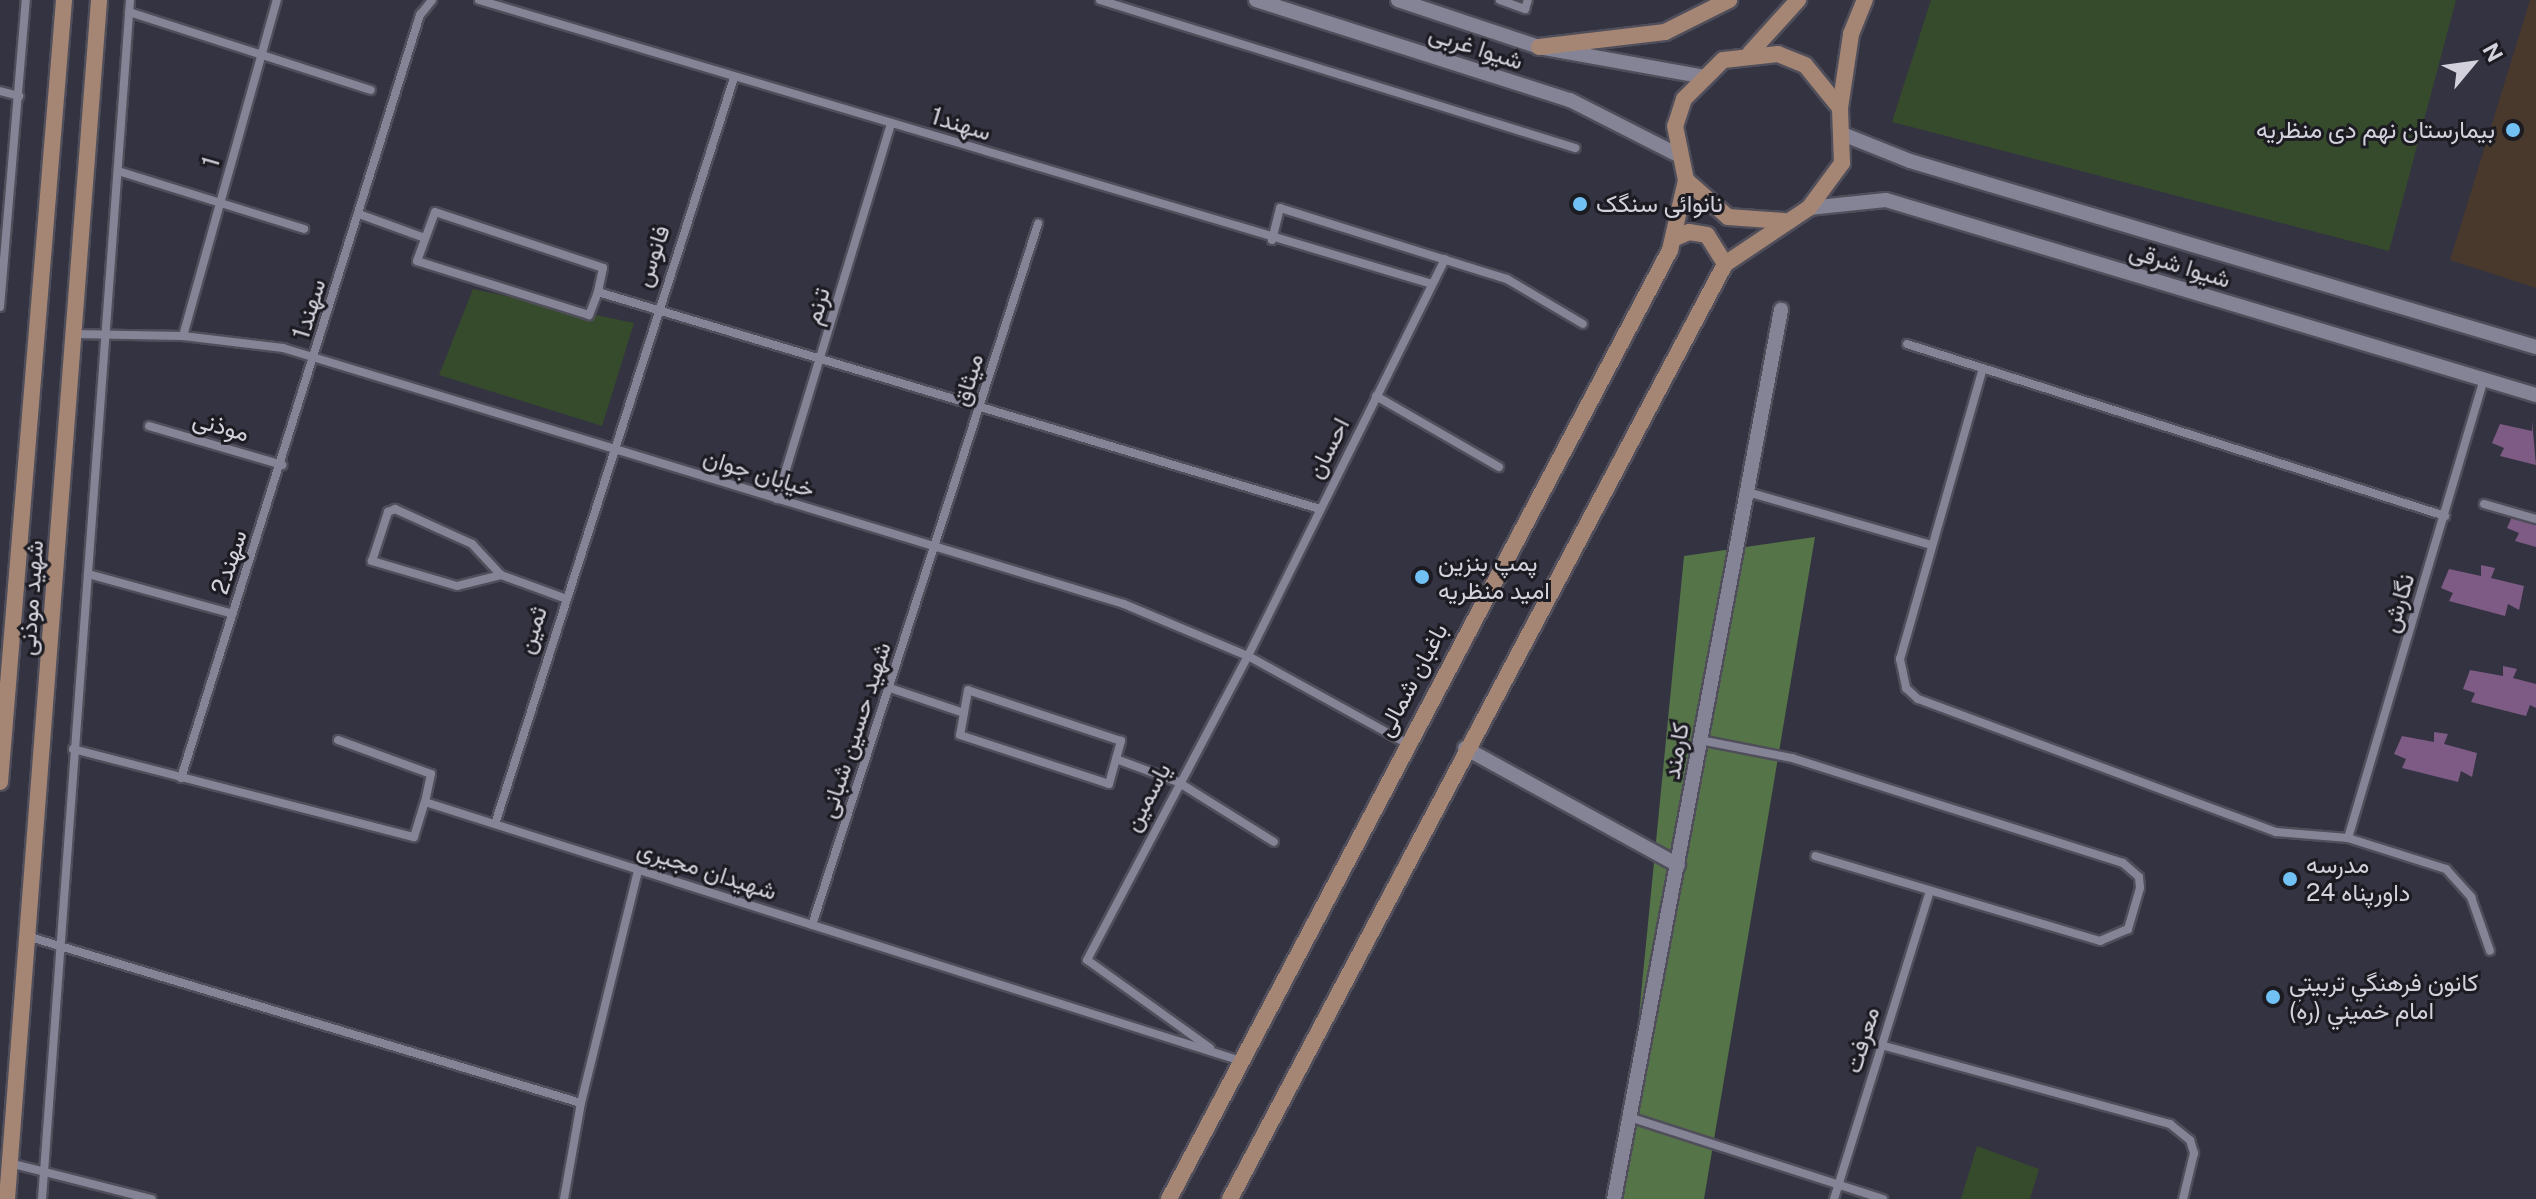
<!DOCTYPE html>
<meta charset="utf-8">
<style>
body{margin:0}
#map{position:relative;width:2536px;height:1199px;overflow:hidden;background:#343342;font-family:"Public Sans",Vazirmatn,sans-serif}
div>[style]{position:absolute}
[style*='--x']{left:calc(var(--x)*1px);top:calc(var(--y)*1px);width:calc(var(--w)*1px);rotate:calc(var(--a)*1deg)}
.medical>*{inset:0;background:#49392d}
.green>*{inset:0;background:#364b2c}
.forest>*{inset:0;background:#557447}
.building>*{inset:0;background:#7e5b84}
.roads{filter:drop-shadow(2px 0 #4f4e5a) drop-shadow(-2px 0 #4f4e5a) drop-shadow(0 2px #4f4e5a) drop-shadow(0 -2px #4f4e5a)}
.minor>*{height:8px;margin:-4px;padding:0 4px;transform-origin:4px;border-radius:4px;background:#858496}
.tertiary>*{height:14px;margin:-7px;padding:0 7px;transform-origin:7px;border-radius:7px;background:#858496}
.secondary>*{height:16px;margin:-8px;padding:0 8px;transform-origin:8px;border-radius:8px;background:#a58674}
.dots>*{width:22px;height:22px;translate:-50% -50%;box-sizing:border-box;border:4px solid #1c1b22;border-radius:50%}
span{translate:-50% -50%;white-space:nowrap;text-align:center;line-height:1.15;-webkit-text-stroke:6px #1c1b22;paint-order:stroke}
.street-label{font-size:24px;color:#d3d2dc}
.poi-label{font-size:24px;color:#d3d2dc}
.right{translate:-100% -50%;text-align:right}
.left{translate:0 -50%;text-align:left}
.north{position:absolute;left:2432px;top:24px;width:80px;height:80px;-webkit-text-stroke:6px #1c1b22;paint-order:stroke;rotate:61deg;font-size:22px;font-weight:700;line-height:32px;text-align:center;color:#d3d2dc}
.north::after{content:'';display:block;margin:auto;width:28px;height:36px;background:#d3d2dc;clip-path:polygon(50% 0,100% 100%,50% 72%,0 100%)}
</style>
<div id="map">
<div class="medical">
<i style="clip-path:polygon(2530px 0,2536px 0,2536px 288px,2450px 260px)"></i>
</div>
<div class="green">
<i style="clip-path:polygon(1931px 0,2456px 0,2389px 251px,1892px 122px)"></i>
<i style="clip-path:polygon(473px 289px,634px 323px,602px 426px,439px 375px)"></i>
<i style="clip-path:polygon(1977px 1146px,2039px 1169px,2030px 1199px,1961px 1199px)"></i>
</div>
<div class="forest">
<i style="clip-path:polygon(1815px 537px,1704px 1199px,1621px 1199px,1684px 556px)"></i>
</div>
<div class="building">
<i style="clip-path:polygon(2532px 420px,2536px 465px,2500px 456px,2504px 448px,2492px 443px,2500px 424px,2532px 431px)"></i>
<i style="clip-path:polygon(2515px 510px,2536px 514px,2536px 547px,2515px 541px,2519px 533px,2507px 528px)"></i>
<i style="clip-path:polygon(2481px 565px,2495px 568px,2491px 578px,2524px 586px,2519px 610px,2508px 604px,2505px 616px,2449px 601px,2453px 593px,2441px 588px,2449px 569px,2481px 576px)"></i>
<i style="clip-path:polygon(2503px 666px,2517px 669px,2513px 678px,2536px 684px,2536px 708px,2530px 705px,2526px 716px,2471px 702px,2475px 693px,2463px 689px,2470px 670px,2503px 676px)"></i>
<i style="clip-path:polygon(2434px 732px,2448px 734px,2444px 744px,2477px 753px,2472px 777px,2461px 771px,2458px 782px,2402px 768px,2406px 759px,2394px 754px,2402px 736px,2434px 742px)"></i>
</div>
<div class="roads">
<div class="minor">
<i style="--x:479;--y:0;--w:994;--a:16.59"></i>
<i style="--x:1100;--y:0;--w:498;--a:17.3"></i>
<i style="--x:1500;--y:0;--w:27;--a:20"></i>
<i style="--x:1525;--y:9;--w:9;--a:-72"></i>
<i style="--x:129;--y:12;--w:254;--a:17.9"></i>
<i style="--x:0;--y:91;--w:20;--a:15"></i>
<i style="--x:118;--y:171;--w:195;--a:17.3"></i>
<i style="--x:359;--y:214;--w:70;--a:20"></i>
<i style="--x:1272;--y:240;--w:33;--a:-76"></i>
<i style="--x:1280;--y:208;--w:238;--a:17.4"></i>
<i style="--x:1507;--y:279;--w:88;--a:30.6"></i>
<i style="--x:598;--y:292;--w:25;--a:111"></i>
<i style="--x:589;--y:315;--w:180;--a:-162.6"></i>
<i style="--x:417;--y:261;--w:52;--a:-69.8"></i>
<i style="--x:435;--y:212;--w:177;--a:18.4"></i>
<i style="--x:603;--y:268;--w:25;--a:102"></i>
<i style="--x:598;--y:292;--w:754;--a:16.73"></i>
<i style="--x:0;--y:307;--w:308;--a:-85.2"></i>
<i style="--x:74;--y:334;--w:109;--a:1.1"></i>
<i style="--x:183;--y:336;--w:101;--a:6.8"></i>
<i style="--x:283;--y:348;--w:879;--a:16.93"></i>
<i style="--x:1124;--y:604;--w:134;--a:22.8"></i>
<i style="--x:1248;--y:656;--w:180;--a:28.8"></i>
<i style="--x:183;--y:336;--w:349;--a:-74.4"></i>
<i style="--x:1907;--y:344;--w:565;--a:17.73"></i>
<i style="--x:1983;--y:368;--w:303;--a:105.9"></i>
<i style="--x:1900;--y:659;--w:30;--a:78"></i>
<i style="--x:1906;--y:688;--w:16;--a:43"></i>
<i style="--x:1918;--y:699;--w:382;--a:20.4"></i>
<i style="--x:2276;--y:832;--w:72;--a:4.8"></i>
<i style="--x:2348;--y:838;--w:103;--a:17.6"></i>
<i style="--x:2446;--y:869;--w:38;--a:48"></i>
<i style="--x:2471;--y:897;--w:57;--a:70.6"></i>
<i style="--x:1376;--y:396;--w:142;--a:30"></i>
<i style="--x:149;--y:426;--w:139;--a:16.3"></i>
<i style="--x:1744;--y:491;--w:195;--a:16.1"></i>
<i style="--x:777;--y:499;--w:393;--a:-73.1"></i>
<i style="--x:2484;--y:504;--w:54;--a:16.1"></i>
<i style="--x:88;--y:574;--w:150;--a:15.4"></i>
<i style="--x:501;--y:575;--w:45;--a:166"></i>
<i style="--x:457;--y:586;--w:89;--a:-163.6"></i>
<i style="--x:372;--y:561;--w:52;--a:-71.9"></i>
<i style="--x:388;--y:512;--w:8;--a:-23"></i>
<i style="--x:395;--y:509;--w:85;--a:24.4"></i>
<i style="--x:472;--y:544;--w:42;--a:46.9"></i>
<i style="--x:501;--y:575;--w:67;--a:20.1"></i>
<i style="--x:890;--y:688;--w:78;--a:18.7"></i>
<i style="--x:964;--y:713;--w:22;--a:100"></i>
<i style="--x:960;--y:735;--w:157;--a:18.2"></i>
<i style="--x:1109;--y:784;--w:45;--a:-74.4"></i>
<i style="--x:1121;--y:741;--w:161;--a:-161.6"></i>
<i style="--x:968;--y:690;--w:23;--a:100"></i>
<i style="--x:338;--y:740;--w:99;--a:20.1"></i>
<i style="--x:431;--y:774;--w:29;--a:102"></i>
<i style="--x:1700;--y:740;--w:94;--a:11.1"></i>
<i style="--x:1792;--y:758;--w:347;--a:17.6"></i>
<i style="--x:2123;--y:863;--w:21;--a:41"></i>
<i style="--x:2139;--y:877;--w:11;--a:85"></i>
<i style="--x:2140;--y:888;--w:43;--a:106.3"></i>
<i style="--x:2128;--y:929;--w:30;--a:157"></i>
<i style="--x:2100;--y:941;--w:297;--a:-163.4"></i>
<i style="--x:73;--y:749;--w:352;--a:14.5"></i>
<i style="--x:414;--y:837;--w:37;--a:-73"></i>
<i style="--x:425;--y:802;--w:856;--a:17.61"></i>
<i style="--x:1116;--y:759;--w:66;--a:20.4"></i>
<i style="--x:1178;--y:782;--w:113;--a:32"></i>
<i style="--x:181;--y:778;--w:800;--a:-72.61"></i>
<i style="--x:420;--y:15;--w:19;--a:-51"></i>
<i style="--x:495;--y:824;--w:783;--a:-72.24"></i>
<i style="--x:2348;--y:838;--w:479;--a:-73.5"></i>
<i style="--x:812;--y:925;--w:737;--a:-72.13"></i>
<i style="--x:30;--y:937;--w:575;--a:16.77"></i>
<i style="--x:1881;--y:1045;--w:300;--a:15.3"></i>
<i style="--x:2170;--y:1124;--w:26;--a:39"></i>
<i style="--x:2190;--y:1140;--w:14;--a:73"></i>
<i style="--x:2194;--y:1153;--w:47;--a:103.4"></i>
<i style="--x:1210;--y:1048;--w:151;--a:-144.4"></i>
<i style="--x:1087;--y:960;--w:344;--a:-62.1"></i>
<i style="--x:1248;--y:656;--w:443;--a:-63.6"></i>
<i style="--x:1629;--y:1117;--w:267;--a:17.9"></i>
<i style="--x:10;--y:1163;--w:146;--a:14.3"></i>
<i style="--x:42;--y:1199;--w:1202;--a:-85.8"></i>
<i style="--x:564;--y:1199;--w:97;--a:-80"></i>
<i style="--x:581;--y:1103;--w:243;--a:-76.2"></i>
<i style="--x:1834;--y:1199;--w:319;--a:-72.7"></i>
</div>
<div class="tertiary">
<i style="--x:1256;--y:0;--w:330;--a:17.7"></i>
<i style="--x:1570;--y:100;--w:119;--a:27"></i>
<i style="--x:1398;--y:0;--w:149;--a:18.4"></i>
<i style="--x:1539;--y:47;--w:164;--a:10.2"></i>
<i style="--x:1845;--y:135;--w:70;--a:21.8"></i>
<i style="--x:1910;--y:161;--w:653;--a:16.55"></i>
<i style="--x:1809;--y:208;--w:77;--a:-5.9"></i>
<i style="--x:1886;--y:200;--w:679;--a:16.7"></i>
<i style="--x:1465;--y:748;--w:243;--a:28.8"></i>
<i style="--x:1614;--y:1199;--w:905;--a:-79.36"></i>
</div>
<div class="secondary">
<i style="--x:1539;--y:47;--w:127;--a:-6.8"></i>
<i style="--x:1665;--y:32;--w:72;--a:-26.6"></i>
<i style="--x:1750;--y:53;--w:72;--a:-47.8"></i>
<i style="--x:1840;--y:108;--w:75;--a:-81.5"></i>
<i style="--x:1851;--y:34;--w:37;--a:-68"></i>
<i style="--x:1673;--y:239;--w:17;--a:-24"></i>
<i style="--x:1689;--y:232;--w:18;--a:9"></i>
<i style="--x:1707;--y:235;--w:34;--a:58"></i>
<i style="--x:0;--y:782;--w:785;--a:-85.32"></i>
<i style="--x:7;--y:1199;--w:1203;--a:-85.61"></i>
<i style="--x:1169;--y:1199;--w:1073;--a:-62.17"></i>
<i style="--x:1670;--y:250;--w:72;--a:-77.1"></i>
<i style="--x:1230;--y:1199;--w:1058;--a:-62.1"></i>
<i style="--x:1725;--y:264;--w:101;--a:-33.7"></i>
<i style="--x:1809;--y:208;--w:56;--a:-53.7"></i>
<i style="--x:1842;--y:163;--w:55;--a:-92.1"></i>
<i style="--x:1840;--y:108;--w:55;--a:-129.1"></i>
<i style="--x:1805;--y:65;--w:29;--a:-158"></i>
<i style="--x:1778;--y:54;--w:55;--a:173.8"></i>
<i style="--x:1723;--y:60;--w:55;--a:135"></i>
<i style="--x:1684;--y:99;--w:28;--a:108"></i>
<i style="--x:1675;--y:126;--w:55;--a:78.5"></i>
<i style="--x:1686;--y:180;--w:56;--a:41.4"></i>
<i style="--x:1728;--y:217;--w:56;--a:4.1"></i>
</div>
</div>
<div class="dots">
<i style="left:2513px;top:130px;background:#71c1f4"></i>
<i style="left:1580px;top:204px;background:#71c1f4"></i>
<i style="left:1422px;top:577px;background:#71c1f4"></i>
<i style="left:2290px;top:879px;background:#71c1f4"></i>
<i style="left:2273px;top:997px;background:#71c1f4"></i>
</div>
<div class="street-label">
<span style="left:1476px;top:47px;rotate:18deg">شیوا غربی</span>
<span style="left:961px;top:124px;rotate:17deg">1سهند</span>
<span style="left:211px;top:162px;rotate:-74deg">1</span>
<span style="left:652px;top:256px;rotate:-71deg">فانوس</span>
<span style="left:2180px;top:265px;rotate:17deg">شیوا شرقی</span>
<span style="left:817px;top:306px;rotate:-74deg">ترنم</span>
<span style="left:309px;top:309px;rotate:-73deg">1سهند</span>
<span style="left:968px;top:380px;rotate:-73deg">میثاق</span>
<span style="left:221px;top:426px;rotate:16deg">موذنی</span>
<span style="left:1328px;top:448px;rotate:-63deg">احسان</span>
<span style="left:759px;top:473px;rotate:17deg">خیابان جوان</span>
<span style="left:229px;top:562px;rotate:-72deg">2سهند</span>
<span style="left:31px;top:598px;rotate:-86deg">شهید موذنی</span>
<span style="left:2398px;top:603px;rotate:-73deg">نگارش</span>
<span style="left:532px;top:630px;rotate:-72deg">ثمین</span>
<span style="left:1412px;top:680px;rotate:-62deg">باغبان شمالی</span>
<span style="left:855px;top:730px;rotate:-72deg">شهید حسین شبانی</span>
<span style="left:1676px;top:751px;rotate:-80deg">کارمند</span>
<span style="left:1147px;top:797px;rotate:-62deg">یاسمین</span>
<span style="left:707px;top:870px;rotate:18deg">شهیدان مجیری</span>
<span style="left:1862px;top:1040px;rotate:-73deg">معرفت</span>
</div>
<div class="poi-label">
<span class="right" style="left:2495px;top:130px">بیمارستان نهم دی منظریه</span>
<span class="left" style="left:1596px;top:204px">نانوائی سنگک</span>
<span class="left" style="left:1438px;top:577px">پمپ بنزین<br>امید منظریه</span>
<span class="left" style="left:2306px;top:879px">مدرسه<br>داورپناه 24</span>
<span class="left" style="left:2289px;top:997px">كانون فرهنگي تربيتي<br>امام خميني (ره)</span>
</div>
<div class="north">N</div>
</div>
